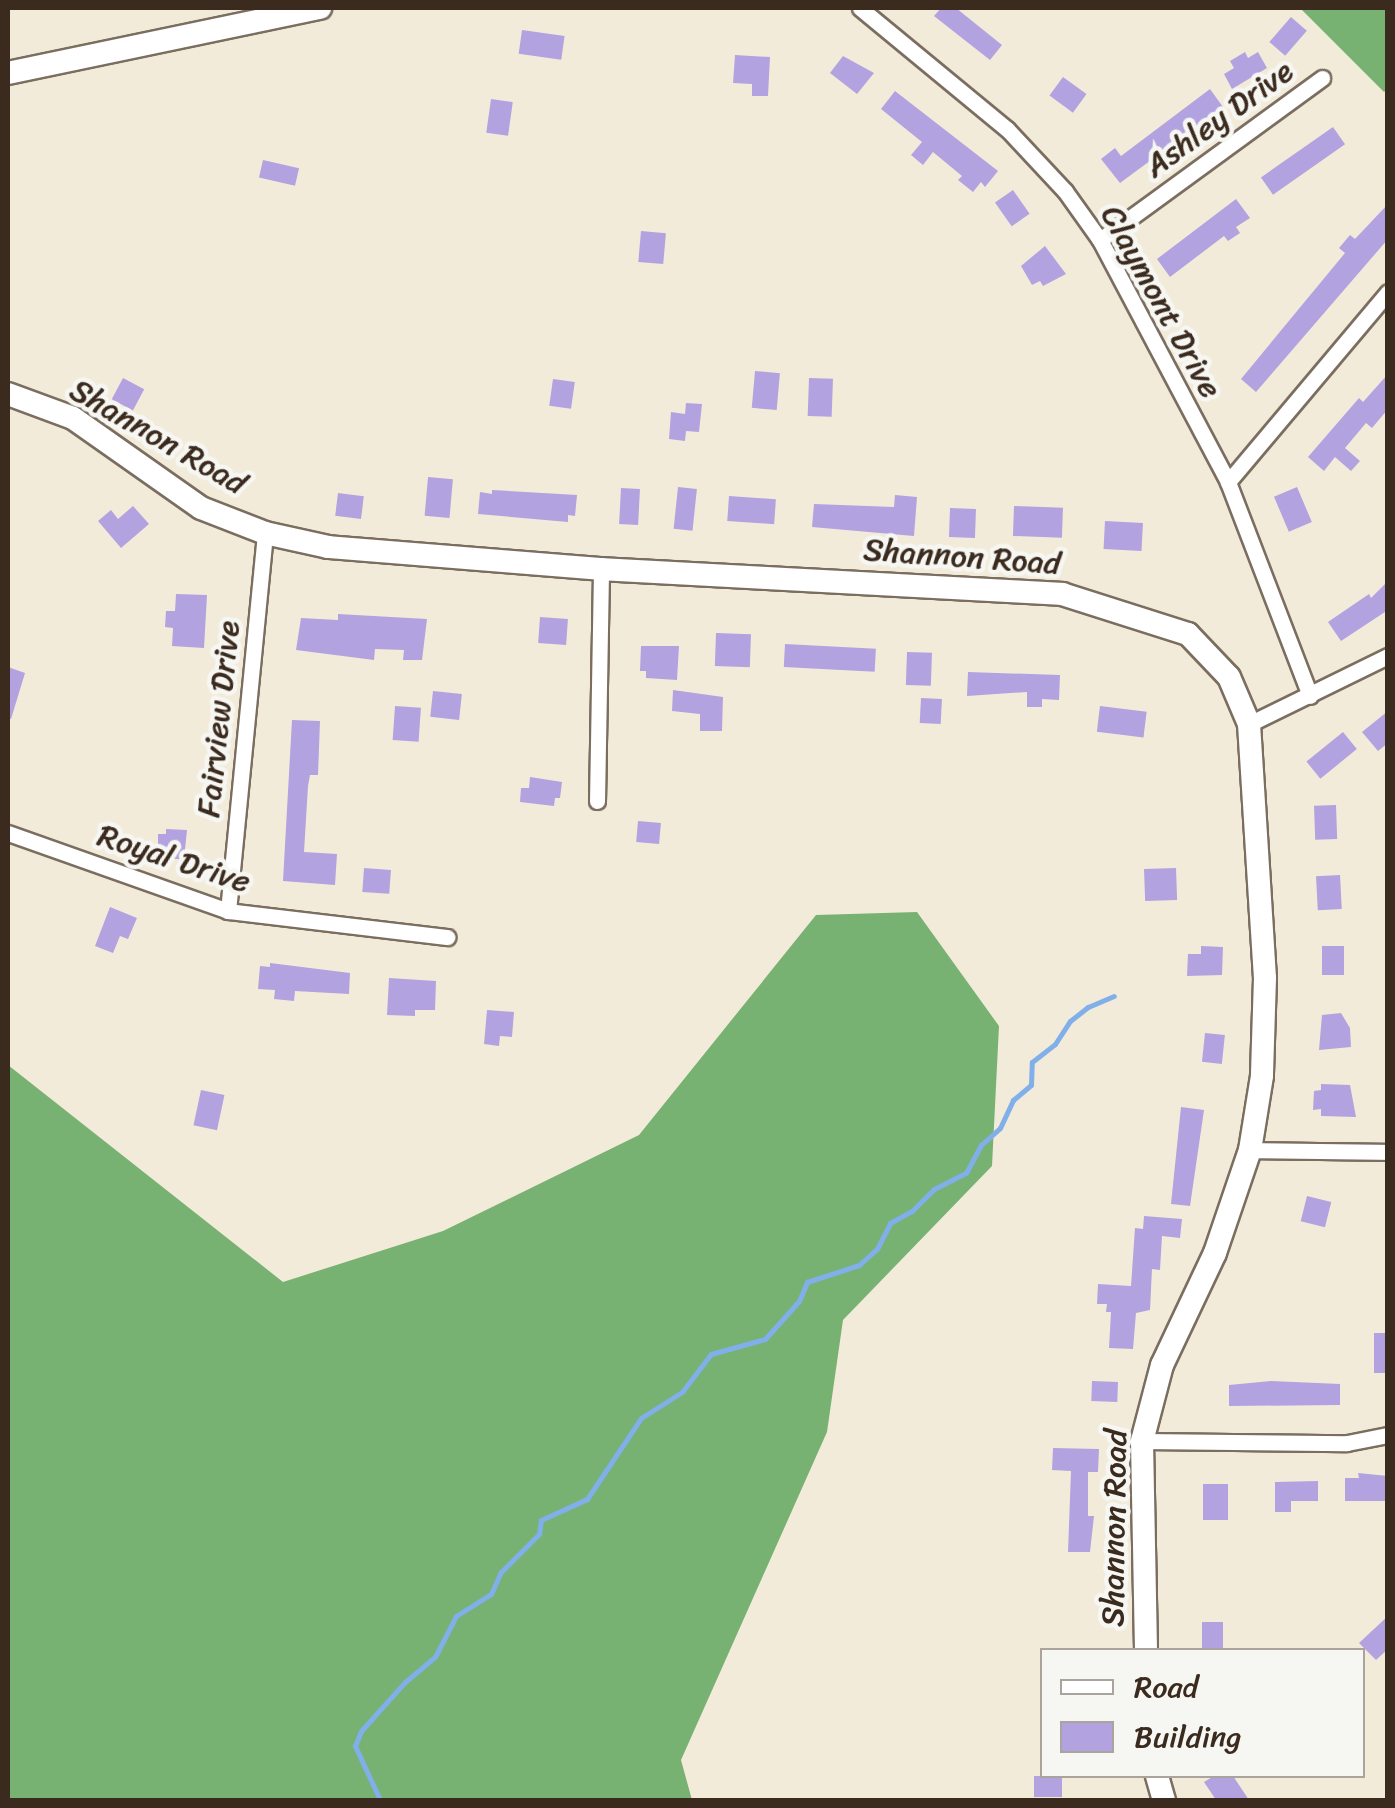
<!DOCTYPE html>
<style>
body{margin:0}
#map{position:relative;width:1395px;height:1808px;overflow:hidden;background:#f3ebda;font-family:Sriracha,sans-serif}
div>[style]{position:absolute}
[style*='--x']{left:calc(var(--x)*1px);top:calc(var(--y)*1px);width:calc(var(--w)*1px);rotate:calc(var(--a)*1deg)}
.forest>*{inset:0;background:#78b272}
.stream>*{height:5px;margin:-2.5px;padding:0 2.5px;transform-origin:2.5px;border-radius:2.5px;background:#80afea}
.building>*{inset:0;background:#b2a2e0;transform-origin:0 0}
.roads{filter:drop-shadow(2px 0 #7b6e60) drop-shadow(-2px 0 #7b6e60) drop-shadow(0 2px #7b6e60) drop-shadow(0 -2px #7b6e60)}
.street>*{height:15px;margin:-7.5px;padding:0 7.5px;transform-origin:7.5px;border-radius:7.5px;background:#fff}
.secondary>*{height:22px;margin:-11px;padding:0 11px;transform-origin:11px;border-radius:11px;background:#fff}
span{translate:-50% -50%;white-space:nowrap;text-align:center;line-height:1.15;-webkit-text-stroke:9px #f6f6f2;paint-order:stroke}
.street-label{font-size:32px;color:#3b2a1e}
.frame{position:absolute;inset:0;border:10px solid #3b2a1e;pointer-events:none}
.legend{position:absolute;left:1040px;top:1648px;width:325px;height:130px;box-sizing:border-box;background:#f6f6f2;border:2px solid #aba49d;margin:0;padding:12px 18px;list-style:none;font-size:30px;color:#3b2a1e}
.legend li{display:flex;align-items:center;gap:20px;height:50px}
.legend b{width:50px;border:2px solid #aba49d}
</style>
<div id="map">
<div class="forest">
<i style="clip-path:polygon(1300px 8px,1387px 8px,1387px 89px,1384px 92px)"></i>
<i style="clip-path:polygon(917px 912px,999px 1026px,992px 1166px,843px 1320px,827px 1432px,681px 1760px,692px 1800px,8px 1800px,8px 1065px,283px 1282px,443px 1231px,639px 1135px,816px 915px)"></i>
</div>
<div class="stream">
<i style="--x:380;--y:1800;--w:60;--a:-114.8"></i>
<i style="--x:355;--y:1746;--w:16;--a:-68"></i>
<i style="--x:361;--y:1731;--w:66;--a:-48.1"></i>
<i style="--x:405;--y:1682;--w:39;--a:-40"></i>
<i style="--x:435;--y:1657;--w:46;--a:-62.9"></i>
<i style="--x:456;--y:1616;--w:41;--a:-32.2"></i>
<i style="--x:491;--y:1594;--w:24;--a:-66"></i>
<i style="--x:501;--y:1572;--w:54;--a:-45"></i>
<i style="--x:539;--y:1534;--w:14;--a:-82"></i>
<i style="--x:541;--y:1520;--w:51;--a:-24.5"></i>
<i style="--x:587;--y:1499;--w:97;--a:-56.3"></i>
<i style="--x:641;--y:1418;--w:49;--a:-32.4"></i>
<i style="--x:682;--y:1392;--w:48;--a:-52.7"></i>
<i style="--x:711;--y:1354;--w:56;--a:-15.5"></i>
<i style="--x:765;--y:1339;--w:51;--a:-48.2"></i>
<i style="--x:799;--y:1301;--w:21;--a:-67"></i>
<i style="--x:807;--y:1282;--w:55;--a:-18.1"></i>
<i style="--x:859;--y:1265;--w:24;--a:-42"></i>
<i style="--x:877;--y:1249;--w:29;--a:-63"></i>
<i style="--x:890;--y:1223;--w:25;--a:-29"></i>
<i style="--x:912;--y:1211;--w:31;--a:-45"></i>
<i style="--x:934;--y:1189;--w:36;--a:-27"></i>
<i style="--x:966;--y:1173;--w:32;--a:-62"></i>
<i style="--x:981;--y:1145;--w:25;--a:-42"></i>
<i style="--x:1000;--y:1128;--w:31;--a:-65"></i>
<i style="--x:1013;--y:1100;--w:23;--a:-40"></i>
<i style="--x:1031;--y:1085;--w:23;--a:-88"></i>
<i style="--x:1032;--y:1062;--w:29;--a:-38"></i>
<i style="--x:1055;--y:1044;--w:27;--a:-57"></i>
<i style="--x:1070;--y:1021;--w:23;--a:-38"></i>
<i style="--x:1088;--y:1007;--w:28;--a:-23"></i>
</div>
<div class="building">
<i style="clip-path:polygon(941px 8px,956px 8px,1002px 45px,990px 60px,934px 16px)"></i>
<i style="left:1291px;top:17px;width:21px;height:33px;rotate:41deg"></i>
<i style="left:522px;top:30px;width:43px;height:24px;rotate:8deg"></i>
<i style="clip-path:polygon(1245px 52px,1248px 58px,1258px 52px,1267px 68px,1232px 89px,1224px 74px,1234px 68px,1230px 61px)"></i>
<i style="clip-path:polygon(735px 55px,770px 57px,768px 96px,752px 96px,752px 84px,733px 83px)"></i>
<i style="clip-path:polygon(843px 56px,874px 73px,857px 94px,830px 73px)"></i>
<i style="left:1063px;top:77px;width:29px;height:23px;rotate:36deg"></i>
<i style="clip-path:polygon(1210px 89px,1223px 107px,1120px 183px,1101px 159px,1115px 148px,1121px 156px)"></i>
<i style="clip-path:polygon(895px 91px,998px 171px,985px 187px,981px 182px,973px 192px,958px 180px,962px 176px,933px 152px,923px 165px,911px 155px,922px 142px,881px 109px)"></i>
<i style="left:491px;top:99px;width:22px;height:34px;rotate:8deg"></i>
<i style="left:1333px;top:127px;width:21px;height:88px;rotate:55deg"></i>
<i style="left:263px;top:160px;width:37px;height:18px;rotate:13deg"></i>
<i style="left:1013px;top:190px;width:29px;height:22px;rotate:55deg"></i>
<i style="clip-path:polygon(1236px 199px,1250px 218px,1236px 227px,1240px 233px,1228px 241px,1224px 236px,1170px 277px,1157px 259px)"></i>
<i style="clip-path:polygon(1388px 204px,1388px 239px,1256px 392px,1241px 379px,1345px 253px,1339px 248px,1350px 235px,1355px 239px)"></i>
<i style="left:641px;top:231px;width:25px;height:31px;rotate:5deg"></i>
<i style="clip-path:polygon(1045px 246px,1066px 274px,1043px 286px,1040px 281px,1032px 285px,1021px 266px)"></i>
<i style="left:755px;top:371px;width:25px;height:37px;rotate:5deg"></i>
<i style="clip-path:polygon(1388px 374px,1388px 409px,1372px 428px,1366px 423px,1345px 448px,1360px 461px,1351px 471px,1335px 457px,1324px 471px,1308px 457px,1359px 398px,1363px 402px)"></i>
<i style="left:123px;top:378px;width:24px;height:24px;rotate:28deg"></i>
<i style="left:809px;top:378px;width:24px;height:38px;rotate:2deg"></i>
<i style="left:553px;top:379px;width:22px;height:27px;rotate:8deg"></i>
<i style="clip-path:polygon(686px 403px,702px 404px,699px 432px,686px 431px,685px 441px,669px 439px,671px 412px,685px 414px)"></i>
<i style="left:428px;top:477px;width:25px;height:39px;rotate:5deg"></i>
<i style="left:678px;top:487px;width:19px;height:42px;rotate:6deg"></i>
<i style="left:1297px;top:487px;width:38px;height:25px;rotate:67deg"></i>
<i style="left:621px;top:488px;width:19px;height:36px;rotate:3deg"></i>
<i style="clip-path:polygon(492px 490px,577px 495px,575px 516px,568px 515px,568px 522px,478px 514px,480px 492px,492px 494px)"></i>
<i style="left:338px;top:493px;width:26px;height:23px;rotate:7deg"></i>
<i style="clip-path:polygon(895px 495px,917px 497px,914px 536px,812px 527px,814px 504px,894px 507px)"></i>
<i style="left:729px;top:496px;width:47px;height:25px;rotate:4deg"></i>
<i style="clip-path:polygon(133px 506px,149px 524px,121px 548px,98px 521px,111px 510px,118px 519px)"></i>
<i style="left:1014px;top:506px;width:49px;height:30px;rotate:2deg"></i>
<i style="left:950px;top:508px;width:26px;height:29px;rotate:2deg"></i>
<i style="left:1105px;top:521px;width:38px;height:28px;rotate:3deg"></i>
<i style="clip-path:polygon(1388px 581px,1388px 610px,1341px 641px,1328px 622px,1369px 594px,1371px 598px)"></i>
<i style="clip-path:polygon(176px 594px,207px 595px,204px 648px,172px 646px,173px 628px,165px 627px,166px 611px,175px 611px)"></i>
<i style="clip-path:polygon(338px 614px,427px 619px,422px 660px,403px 660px,404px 650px,375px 649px,374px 660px,296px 650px,301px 618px,338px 620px)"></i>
<i style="left:540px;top:617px;width:28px;height:26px;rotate:4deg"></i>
<i style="left:716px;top:633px;width:35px;height:33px;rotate:2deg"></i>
<i style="left:785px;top:644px;width:91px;height:23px;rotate:3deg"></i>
<i style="clip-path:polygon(641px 646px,679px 646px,677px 680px,646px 678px,646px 671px,640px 671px)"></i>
<i style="left:907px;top:652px;width:25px;height:33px;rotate:2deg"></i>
<i style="clip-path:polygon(8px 667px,25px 673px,11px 719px,8px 718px)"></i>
<i style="clip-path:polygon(968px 672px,1060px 675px,1059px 700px,1042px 699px,1042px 707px,1027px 707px,1027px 692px,967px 696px)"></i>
<i style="clip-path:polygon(673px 690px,723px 697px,722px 731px,700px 731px,700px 714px,672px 711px)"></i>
<i style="left:433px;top:691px;width:29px;height:26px;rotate:6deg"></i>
<i style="left:921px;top:698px;width:21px;height:25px;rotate:3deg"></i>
<i style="left:395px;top:706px;width:26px;height:34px;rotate:4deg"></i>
<i style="left:1100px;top:706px;width:47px;height:26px;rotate:7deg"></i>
<i style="clip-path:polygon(1388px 711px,1388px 743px,1378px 751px,1362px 732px)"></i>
<i style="clip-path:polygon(292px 720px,320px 721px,318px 775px,310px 775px,308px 786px,304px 852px,337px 854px,335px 885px,283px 881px)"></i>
<i style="left:1343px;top:732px;width:22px;height:47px;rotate:51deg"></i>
<i style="clip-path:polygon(530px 777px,562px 782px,560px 798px,555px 798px,554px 806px,520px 802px,521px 788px,529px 788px)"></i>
<i style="left:1336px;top:805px;width:34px;height:22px;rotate:88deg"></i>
<i style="left:638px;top:821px;width:23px;height:21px;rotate:5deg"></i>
<i style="clip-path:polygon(166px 829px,187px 830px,184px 859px,163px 859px,163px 854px,158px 853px,158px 834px,166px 834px)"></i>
<i style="left:364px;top:868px;width:27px;height:24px;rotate:4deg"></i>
<i style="left:1176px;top:868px;width:32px;height:32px;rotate:88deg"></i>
<i style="left:1340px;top:875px;width:34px;height:24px;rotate:87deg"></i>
<i style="clip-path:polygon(110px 907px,137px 918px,128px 939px,120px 936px,113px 953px,95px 946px)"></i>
<i style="clip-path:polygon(1201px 946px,1223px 947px,1222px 975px,1187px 976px,1188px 954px,1201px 954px)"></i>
<i style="left:1322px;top:946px;width:22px;height:29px"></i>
<i style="clip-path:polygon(270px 963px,350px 973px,349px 994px,295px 991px,294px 1001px,274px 999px,275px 990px,258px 989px,260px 966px,270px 967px)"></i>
<i style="clip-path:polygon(389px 978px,436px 981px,435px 1010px,415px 1010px,415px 1016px,387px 1015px)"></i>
<i style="clip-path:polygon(487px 1010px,514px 1012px,512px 1037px,500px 1036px,499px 1046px,484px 1044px)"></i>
<i style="clip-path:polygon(1341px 1013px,1350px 1028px,1351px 1047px,1319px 1050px,1322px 1015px)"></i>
<i style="left:1205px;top:1033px;width:20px;height:29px;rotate:6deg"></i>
<i style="clip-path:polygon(1321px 1084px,1350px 1085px,1356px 1117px,1321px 1116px,1321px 1109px,1313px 1110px,1314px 1091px,1321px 1090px)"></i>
<i style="left:201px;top:1090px;width:24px;height:36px;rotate:12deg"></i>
<i style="clip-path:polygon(1181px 1107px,1204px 1110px,1190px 1206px,1171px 1204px)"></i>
<i style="left:1307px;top:1196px;width:25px;height:26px;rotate:14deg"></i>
<i style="clip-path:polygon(1144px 1216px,1182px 1219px,1180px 1238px,1162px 1236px,1160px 1270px,1152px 1269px,1150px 1310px,1136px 1313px,1133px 1349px,1109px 1348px,1111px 1312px,1106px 1312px,1107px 1304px,1097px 1304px,1098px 1284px,1131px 1286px,1135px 1228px,1143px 1229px)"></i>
<i style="left:1374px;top:1333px;width:14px;height:40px"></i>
<i style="left:1092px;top:1381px;width:26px;height:20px;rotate:2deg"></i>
<i style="clip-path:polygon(1271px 1381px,1340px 1384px,1340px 1405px,1229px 1406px,1229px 1385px)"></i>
<i style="clip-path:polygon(1053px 1448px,1099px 1449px,1098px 1472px,1088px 1472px,1088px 1516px,1094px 1516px,1090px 1552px,1068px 1552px,1071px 1471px,1052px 1470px)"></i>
<i style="clip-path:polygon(1358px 1473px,1388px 1476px,1388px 1501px,1345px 1501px,1345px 1478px,1359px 1478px)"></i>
<i style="clip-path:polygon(1318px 1481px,1318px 1501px,1291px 1501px,1291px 1512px,1275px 1512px,1275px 1482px)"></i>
<i style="left:1203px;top:1484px;width:25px;height:36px"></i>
<i style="clip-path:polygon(1388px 1616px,1388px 1649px,1376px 1660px,1359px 1643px)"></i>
<i style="left:1223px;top:1622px;width:28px;height:21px;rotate:90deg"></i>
<i style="left:1034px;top:1776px;width:28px;height:21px"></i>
<i style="clip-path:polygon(1214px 1776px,1233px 1776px,1249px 1800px,1216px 1800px,1204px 1782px)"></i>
</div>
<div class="roads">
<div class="street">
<i style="--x:860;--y:8;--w:190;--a:39.5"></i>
<i style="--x:1007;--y:129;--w:85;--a:46.9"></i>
<i style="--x:1065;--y:191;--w:60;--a:54.5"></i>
<i style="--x:1100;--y:240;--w:274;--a:62.1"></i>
<i style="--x:1228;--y:482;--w:229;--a:69"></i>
<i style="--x:1100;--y:240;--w:275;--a:-36.1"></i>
<i style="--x:1228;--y:482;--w:248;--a:-49.9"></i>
<i style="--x:1249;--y:724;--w:155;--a:-26.1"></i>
<i style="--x:597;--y:801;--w:232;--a:-89"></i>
<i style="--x:8;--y:833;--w:233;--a:19.5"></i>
<i style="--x:228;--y:911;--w:221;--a:6.8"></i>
<i style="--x:228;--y:911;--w:380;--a:-84.4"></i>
<i style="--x:1250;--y:1150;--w:138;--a:0.8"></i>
<i style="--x:1142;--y:1441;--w:205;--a:0.6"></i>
<i style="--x:1347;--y:1443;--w:42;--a:-11"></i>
</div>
<div class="secondary">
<i style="--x:8;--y:73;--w:319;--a:-11.8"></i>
<i style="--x:8;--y:394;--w:69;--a:20.3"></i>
<i style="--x:73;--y:418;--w:156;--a:35.1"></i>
<i style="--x:201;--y:508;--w:69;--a:21.3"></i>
<i style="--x:265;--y:533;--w:65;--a:12.5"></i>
<i style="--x:328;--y:547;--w:274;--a:4.6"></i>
<i style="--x:601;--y:569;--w:462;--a:3.1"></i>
<i style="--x:1062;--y:594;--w:132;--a:17.6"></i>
<i style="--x:1188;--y:634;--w:59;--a:46.4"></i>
<i style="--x:1229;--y:677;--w:51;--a:66.9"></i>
<i style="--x:1249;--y:724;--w:255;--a:86.4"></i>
<i style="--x:1265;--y:978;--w:98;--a:91.8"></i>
<i style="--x:1262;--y:1076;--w:75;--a:99.2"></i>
<i style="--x:1250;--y:1150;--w:109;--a:108.8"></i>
<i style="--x:1215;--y:1253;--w:124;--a:115.3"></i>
<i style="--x:1162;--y:1365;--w:79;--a:104.7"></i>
<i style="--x:1142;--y:1441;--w:209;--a:88.9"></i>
<i style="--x:1157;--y:1776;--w:25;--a:74"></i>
</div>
</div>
<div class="street-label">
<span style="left:1219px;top:119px;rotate:-36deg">Ashley Drive</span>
<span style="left:1161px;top:302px;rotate:61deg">Claymont Drive</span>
<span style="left:158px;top:437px;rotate:30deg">Shannon Road</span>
<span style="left:962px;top:557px;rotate:4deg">Shannon Road</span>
<span style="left:219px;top:719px;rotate:-84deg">Fairview Drive</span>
<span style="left:174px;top:859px;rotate:18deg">Royal Drive</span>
<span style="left:1115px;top:1528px;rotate:-89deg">Shannon Road</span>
</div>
<div class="frame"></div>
<ul class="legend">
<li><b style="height:12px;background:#fff"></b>Road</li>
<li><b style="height:28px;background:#b2a2e0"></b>Building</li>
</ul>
</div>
